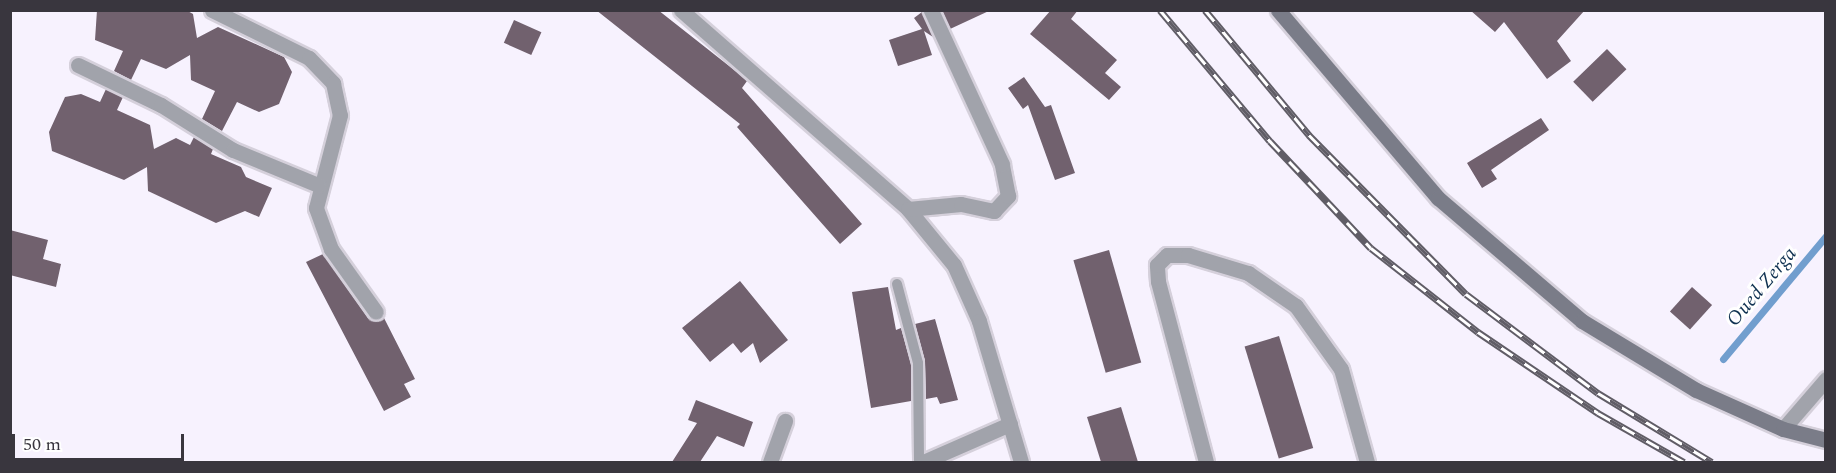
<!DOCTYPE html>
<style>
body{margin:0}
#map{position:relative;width:1836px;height:473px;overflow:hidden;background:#f7f2fe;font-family:Spectral,serif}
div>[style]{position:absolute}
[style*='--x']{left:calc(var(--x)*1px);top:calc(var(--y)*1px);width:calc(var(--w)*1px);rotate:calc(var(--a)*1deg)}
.stream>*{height:7px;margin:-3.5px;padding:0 3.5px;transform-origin:3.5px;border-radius:3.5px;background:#719ece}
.building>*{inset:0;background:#71616e;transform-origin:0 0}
.roads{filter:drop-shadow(2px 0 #d5d0db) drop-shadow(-2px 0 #d5d0db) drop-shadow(0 2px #d5d0db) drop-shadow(0 -2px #d5d0db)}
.lane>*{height:10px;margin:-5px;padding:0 5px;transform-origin:5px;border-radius:5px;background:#a1a3ab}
.street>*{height:15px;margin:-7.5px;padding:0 7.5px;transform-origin:7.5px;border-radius:7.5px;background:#a1a3ab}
.secondary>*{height:15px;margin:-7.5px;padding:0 7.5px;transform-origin:7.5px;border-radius:7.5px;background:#7a7c88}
.rail>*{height:7px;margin-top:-3.5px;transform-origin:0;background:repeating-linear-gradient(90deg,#fff 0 14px,#605d66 0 28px);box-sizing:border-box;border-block:2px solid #605d66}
span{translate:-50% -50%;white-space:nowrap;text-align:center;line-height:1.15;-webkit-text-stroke:6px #fff;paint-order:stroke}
.water-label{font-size:20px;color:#0f3151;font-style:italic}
.frame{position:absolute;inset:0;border:12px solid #39363e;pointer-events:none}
.scale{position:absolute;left:12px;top:434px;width:172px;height:27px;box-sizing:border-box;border:3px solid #39363e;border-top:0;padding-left:8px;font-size:18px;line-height:21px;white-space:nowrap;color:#39363e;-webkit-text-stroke:4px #fff;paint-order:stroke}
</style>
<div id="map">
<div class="stream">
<i style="--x:1723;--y:359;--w:160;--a:-50.1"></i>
</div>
<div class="building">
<i style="clip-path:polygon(97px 10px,186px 10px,193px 14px,197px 38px,218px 27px,284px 57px,292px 72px,279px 104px,259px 112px,237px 102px,222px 131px,202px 119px,215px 91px,191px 80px,190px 55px,166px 69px,141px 59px,131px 80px,114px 71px,123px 51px,95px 40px)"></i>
<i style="clip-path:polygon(596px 10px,658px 10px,738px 73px,747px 81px,742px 88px,862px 224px,840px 244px,737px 127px,740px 124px)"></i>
<i style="clip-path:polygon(942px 10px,991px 10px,950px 29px)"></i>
<i style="clip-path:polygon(1051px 10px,1078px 10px,1071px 19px,1117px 60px,1105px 73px,1121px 87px,1109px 100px,1030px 34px)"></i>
<i style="clip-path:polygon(1470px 10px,1585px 10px,1557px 41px,1571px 61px,1547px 79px,1504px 22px,1495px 32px)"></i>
<i style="clip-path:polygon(922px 12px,933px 37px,924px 31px,932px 55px,898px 66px,889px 40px,922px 29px,914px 18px)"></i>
<i style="left:514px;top:20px;width:30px;height:25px;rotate:24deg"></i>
<i style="left:1607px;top:49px;width:28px;height:47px;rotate:46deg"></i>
<i style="clip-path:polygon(1024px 77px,1045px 107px,1051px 105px,1075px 173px,1055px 180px,1028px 105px,1023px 109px,1008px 88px)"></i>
<i style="clip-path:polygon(106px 89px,123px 97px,117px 110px,150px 125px,154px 149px,176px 138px,190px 145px,194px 137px,213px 149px,211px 154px,241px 167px,246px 177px,272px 188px,259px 217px,245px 211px,216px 223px,148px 191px,147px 167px,124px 180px,52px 151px,49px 132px,65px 97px,81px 94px,100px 102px)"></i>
<i style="clip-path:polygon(1541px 118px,1549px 130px,1491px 170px,1497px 179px,1482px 188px,1467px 163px)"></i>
<i style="clip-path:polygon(10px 230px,48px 240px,43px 259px,61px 264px,56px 287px,10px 275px)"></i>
<i style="left:1109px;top:250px;width:117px;height:37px;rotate:74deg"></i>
<i style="clip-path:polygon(323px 254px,368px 318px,384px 318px,415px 379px,404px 384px,411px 397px,384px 411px,306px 262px)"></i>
<i style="clip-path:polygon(740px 281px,788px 340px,760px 363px,753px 343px,741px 353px,733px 343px,710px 362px,682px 328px)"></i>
<i style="clip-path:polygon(888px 287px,896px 330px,901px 328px,911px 364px,911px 401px,871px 408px,852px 292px)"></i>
<i style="left:1692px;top:287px;width:27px;height:33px;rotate:42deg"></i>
<i style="clip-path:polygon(935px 319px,958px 400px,940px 404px,937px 397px,926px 399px,925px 361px,915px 324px)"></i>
<i style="left:1279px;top:336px;width:117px;height:36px;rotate:73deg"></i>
<i style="clip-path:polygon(696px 400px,753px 422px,744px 447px,717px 436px,700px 462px,672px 462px,697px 423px,688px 420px)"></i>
<i style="clip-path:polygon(1121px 407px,1138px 462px,1101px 462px,1087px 417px)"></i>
</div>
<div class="roads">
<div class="lane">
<i style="--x:897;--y:284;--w:82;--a:75.1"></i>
<i style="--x:918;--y:363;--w:99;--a:89.4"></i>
</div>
<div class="street">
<i style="--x:212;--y:10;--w:108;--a:26.3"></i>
<i style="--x:309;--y:58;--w:35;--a:46"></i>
<i style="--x:333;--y:83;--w:33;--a:78"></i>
<i style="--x:340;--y:115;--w:96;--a:104.5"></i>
<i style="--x:316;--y:208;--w:44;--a:69.9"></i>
<i style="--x:331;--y:249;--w:77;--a:54.5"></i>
<i style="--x:681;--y:10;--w:302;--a:41.2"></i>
<i style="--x:908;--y:209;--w:72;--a:50.6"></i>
<i style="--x:954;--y:265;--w:61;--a:65.9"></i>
<i style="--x:979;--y:321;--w:147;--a:73.4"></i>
<i style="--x:78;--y:65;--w:92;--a:25.7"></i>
<i style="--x:161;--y:105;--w:85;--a:32"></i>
<i style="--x:233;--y:150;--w:92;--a:22.4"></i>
<i style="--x:908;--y:209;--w:53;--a:-5.4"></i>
<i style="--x:961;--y:204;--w:34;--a:12"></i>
<i style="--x:994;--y:211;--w:21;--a:-47"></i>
<i style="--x:1008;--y:196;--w:33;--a:-101"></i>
<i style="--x:1002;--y:164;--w:170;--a:-114.8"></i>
<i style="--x:1783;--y:429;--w:66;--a:-49.3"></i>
<i style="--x:770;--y:462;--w:44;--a:-69.9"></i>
<i style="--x:923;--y:462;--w:95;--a:-23.6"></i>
<i style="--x:1206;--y:462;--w:187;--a:-104.9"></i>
<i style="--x:1158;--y:281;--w:16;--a:-94"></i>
<i style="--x:1157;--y:265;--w:14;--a:-45"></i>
<i style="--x:1167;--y:255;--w:21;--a:0"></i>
<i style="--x:1188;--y:255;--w:63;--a:16.7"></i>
<i style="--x:1248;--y:273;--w:58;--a:34.5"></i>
<i style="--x:1296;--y:306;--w:77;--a:54.5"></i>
<i style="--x:1341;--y:369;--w:97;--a:74.4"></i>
</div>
<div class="secondary">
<i style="--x:1278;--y:10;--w:247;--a:49.6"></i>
<i style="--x:1438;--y:198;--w:189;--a:40.5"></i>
<i style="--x:1582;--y:321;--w:133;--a:31.2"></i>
<i style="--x:1696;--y:390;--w:95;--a:24.1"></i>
<i style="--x:1783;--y:429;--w:44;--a:14.3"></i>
</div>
</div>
<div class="rail">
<i style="--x:1160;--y:10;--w:171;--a:50"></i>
<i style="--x:1270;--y:141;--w:147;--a:46.7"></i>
<i style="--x:1371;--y:248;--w:136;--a:38.1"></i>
<i style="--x:1478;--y:332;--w:145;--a:34"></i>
<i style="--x:1598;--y:413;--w:99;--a:29.7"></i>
<i style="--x:1205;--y:10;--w:163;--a:50.2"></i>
<i style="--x:1309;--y:135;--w:223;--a:45.4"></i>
<i style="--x:1466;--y:294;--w:165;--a:36.9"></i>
<i style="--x:1598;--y:393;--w:133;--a:31.2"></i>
</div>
<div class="water-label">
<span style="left:1762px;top:287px;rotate:-50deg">Oued Zerga</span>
</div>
<div class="frame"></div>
<div class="scale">50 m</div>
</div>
